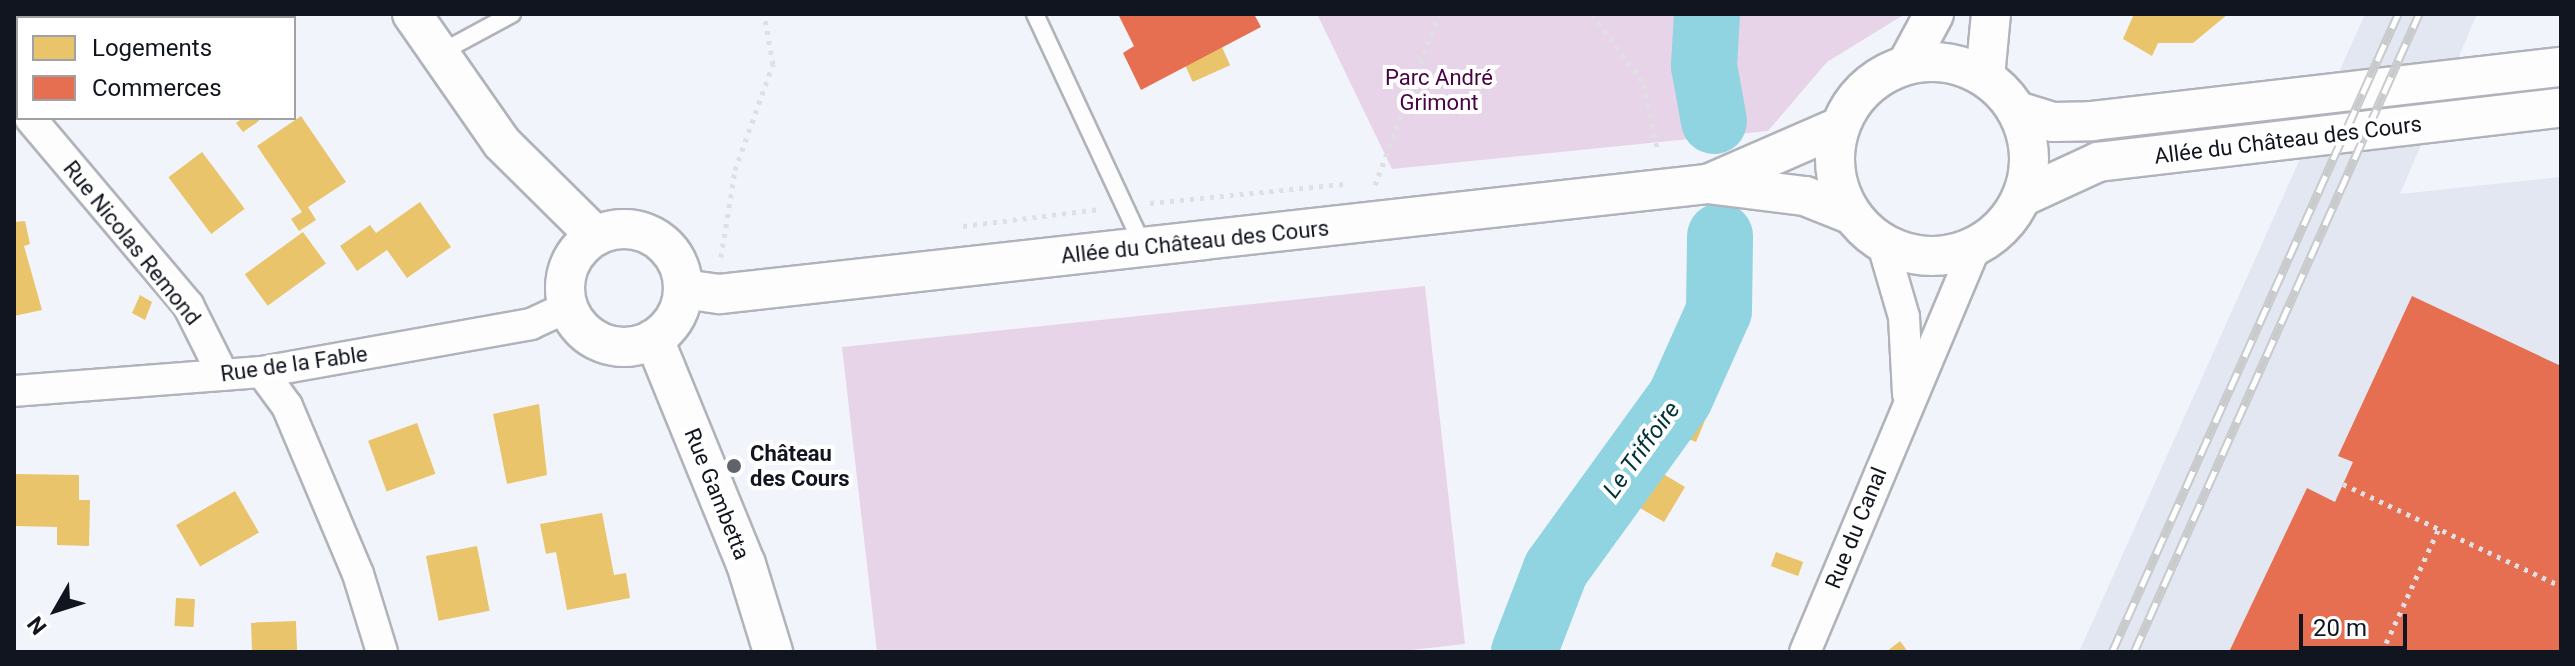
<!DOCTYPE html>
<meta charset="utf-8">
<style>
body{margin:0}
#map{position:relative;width:2575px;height:666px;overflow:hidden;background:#f2f4fb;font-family:Roboto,sans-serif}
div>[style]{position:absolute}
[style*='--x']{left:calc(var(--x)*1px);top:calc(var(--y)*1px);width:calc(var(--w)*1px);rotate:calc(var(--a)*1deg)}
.built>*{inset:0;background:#e2e7f2}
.green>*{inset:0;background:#e8d4e8}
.homes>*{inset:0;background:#e9c46a;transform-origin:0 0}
.shops>*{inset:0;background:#e76f51}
.river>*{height:66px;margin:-33px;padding:0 33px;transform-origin:33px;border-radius:33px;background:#8fd4e0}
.path>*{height:5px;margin-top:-2.5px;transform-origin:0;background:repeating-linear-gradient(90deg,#dee0e2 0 4px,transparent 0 10px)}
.roads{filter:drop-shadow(2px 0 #b1b3bb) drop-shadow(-2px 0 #b1b3bb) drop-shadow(0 2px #b1b3bb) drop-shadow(0 -2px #b1b3bb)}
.service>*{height:16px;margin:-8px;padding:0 8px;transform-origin:8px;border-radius:8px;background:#fdfdfe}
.minor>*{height:30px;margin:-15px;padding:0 15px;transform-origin:15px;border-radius:15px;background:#fdfdfe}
.tertiary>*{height:38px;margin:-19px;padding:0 19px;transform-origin:19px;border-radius:19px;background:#fdfdfe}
.tertiary>.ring{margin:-19px;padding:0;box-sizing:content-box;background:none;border:38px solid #fdfdfe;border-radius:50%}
.rail>*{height:9px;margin-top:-4.5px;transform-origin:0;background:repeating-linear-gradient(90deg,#fff 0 18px,#c9cacc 0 36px);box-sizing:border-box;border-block:2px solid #c9cacc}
.dots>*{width:22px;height:22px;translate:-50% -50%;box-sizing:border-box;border:4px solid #fff;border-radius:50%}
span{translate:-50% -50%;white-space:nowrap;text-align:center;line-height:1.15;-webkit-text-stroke:8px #fff;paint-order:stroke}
.park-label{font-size:22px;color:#490243}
.street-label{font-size:22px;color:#11151f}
.poi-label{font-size:22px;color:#11151f;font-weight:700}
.left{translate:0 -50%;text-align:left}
.water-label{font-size:24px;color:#003238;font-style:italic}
.frame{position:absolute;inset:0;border:16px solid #11151f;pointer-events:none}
.legend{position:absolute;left:16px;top:16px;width:280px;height:104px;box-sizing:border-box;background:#fff;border:2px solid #a0a1a5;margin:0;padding:10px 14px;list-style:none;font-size:24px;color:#11151f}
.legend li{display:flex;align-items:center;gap:16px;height:40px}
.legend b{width:40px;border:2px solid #a0a1a5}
.north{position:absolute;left:16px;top:570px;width:80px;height:80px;-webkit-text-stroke:6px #fff;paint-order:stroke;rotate:231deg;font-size:22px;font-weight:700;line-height:32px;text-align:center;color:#11151f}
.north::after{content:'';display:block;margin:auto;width:28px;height:36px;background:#11151f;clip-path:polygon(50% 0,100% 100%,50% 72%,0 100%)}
.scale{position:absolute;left:2299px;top:614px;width:108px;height:36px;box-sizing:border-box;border:4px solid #11151f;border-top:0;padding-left:10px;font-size:24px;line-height:28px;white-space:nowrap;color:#11151f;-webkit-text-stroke:6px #fff;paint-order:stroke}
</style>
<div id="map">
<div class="built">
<i style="clip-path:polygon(2365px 14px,2477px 14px,2400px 194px,2561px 177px,2561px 652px,2079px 652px)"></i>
</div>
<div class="green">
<i style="clip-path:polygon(1317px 14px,1905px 14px,1827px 62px,1768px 131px,1392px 169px)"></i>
<i style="clip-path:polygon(1425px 286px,1465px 644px,1393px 652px,877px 652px,842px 347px)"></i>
</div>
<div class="homes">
<i style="clip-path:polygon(17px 14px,47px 14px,42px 18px)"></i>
<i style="clip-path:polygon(2134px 14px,2228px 14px,2193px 43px,2158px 43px,2152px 56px,2123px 39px)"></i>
<i style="left:1222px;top:47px;width:20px;height:41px;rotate:66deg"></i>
<i style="clip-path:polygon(301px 116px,346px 182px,308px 207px,316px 220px,299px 231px,291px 219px,302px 212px,257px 146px)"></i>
<i style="clip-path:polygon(243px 118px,258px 118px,259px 121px,243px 132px,236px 123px)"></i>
<i style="left:202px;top:152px;width:71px;height:42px;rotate:53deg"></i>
<i style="clip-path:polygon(420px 202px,451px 247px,407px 278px,387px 250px,357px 271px,340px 246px,370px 225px,376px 233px)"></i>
<i style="clip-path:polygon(25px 221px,30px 244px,24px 246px,42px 310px,14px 316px,14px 222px)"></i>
<i style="left:303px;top:232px;width:39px;height:72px;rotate:54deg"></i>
<i style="clip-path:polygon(140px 295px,152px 302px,145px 320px,132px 313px)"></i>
<i style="clip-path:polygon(539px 404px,547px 475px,507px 484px,493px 414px)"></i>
<i style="clip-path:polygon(1690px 406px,1708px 413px,1696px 442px,1683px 437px)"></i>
<i style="left:417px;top:423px;width:54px;height:52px;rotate:70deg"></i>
<i style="clip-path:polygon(1655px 469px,1685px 487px,1664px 522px,1628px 501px)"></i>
<i style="clip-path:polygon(15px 474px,79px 475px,79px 500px,90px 500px,89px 546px,57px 545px,57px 527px,14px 526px)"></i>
<i style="left:235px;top:491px;width:48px;height:68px;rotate:60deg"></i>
<i style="clip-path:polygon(602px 513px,614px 575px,626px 573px,630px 598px,567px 610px,556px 552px,546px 554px,540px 524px)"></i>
<i style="left:477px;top:546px;width:66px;height:52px;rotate:79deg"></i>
<i style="left:1776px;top:552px;width:29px;height:15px;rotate:20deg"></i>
<i style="left:176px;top:598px;width:19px;height:28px;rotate:3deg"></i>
<i style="left:296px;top:621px;width:31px;height:45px;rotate:88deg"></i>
<i style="clip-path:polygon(1900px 641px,1908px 652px,1886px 652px)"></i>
</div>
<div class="shops">
<i style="clip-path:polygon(1118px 14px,1254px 14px,1261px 27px,1141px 90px,1123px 53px,1134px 46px)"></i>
<i style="clip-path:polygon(2412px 296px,2561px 366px,2561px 652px,2229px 652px,2307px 488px,2335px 502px,2353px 462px,2338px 456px)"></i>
</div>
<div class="river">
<i style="--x:1707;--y:14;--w:52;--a:93.3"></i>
<i style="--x:1704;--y:66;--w:56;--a:79.7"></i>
<i style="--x:1524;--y:652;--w:89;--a:-68.9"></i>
<i style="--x:1556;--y:569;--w:211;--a:-54.1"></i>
<i style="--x:1680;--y:398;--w:95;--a:-65.9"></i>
<i style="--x:1719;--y:311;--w:75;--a:-89.2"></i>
</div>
<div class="path">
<i style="--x:1592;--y:14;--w:87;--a:53.4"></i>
<i style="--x:1644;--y:84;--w:70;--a:78.5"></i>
<i style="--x:1375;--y:185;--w:183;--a:-69.5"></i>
<i style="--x:1150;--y:203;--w:194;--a:-5.6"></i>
<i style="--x:963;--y:226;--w:138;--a:-7.1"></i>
<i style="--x:664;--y:246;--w:16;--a:14"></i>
<i style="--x:721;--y:257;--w:88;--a:-80.9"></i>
<i style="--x:735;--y:170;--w:113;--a:-70.3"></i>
<i style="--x:773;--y:64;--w:51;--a:-100.2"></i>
<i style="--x:2343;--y:484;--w:241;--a:25.1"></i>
<i style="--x:2382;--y:652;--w:136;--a:-65.3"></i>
</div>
<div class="roads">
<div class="service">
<i style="--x:1035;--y:14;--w:256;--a:65"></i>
<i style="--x:440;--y:53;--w:82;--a:-28.4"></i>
</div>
<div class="minor">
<i style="--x:30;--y:118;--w:245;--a:49.8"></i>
<i style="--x:188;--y:305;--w:78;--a:63.4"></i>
<i style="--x:1883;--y:245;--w:75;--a:73.7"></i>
<i style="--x:1904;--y:317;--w:77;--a:87"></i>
<i style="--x:262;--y:372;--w:42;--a:53.7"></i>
<i style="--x:287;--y:406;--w:182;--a:67.1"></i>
<i style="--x:358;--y:574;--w:82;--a:72.9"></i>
<i style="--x:14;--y:391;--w:249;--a:-4.4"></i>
<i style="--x:262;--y:372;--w:273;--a:-10.1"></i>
<i style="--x:531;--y:324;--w:40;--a:-25"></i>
<i style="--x:1805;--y:652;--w:439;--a:-67.2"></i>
</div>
<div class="tertiary">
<i style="--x:412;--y:14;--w:157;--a:55.1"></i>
<i style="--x:502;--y:143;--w:132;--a:44.7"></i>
<i class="ring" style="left:1835px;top:62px;width:156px;height:156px"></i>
<i style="--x:1907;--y:64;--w:57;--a:-61.6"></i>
<i style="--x:1985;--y:77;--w:63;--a:-84.6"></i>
<i style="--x:2017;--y:111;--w:38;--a:17"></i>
<i style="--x:2053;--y:122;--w:39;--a:-1"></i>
<i style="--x:2092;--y:121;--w:472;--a:-6.6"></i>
<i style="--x:1710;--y:183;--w:141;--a:-23.5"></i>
<i style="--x:2022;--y:197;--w:84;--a:-24.7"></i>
<i style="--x:2098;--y:162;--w:466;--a:-6.7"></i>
<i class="ring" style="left:565px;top:229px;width:80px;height:80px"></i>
<i style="--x:683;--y:289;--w:37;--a:8"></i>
<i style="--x:720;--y:294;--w:993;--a:-6.36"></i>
<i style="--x:1707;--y:184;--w:99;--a:7"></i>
<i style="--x:1805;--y:196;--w:48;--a:21.8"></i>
<i style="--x:654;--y:339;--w:243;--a:67.8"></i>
<i style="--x:746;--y:564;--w:92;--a:72.9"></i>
</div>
</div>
<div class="rail">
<i style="--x:2112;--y:652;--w:699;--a:-65.85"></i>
<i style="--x:2134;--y:652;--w:699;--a:-65.93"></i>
</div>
<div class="dots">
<i style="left:734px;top:466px;background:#60636c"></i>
</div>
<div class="park-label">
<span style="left:1439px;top:90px">Parc André<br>Grimont</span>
</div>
<div class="street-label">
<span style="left:2288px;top:140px;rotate:-7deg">Allée du Château des Cours</span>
<span style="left:1195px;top:242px;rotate:-6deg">Allée du Château des Cours</span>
<span style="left:132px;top:243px;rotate:51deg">Rue Nicolas Remond</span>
<span style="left:294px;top:364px;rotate:-8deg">Rue de la Fable</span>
<span style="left:717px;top:494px;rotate:68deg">Rue Gambetta</span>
<span style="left:1856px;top:528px;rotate:-68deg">Rue du Canal</span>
</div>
<div class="poi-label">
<span class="left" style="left:750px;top:466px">Château<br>des Cours</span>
</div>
<div class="water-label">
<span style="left:1642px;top:450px;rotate:-54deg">Le Triffoire</span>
</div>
<div class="frame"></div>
<ul class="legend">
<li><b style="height:22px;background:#e9c46a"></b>Logements</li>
<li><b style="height:22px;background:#e76f51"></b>Commerces</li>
</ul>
<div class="north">N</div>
<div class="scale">20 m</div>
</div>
